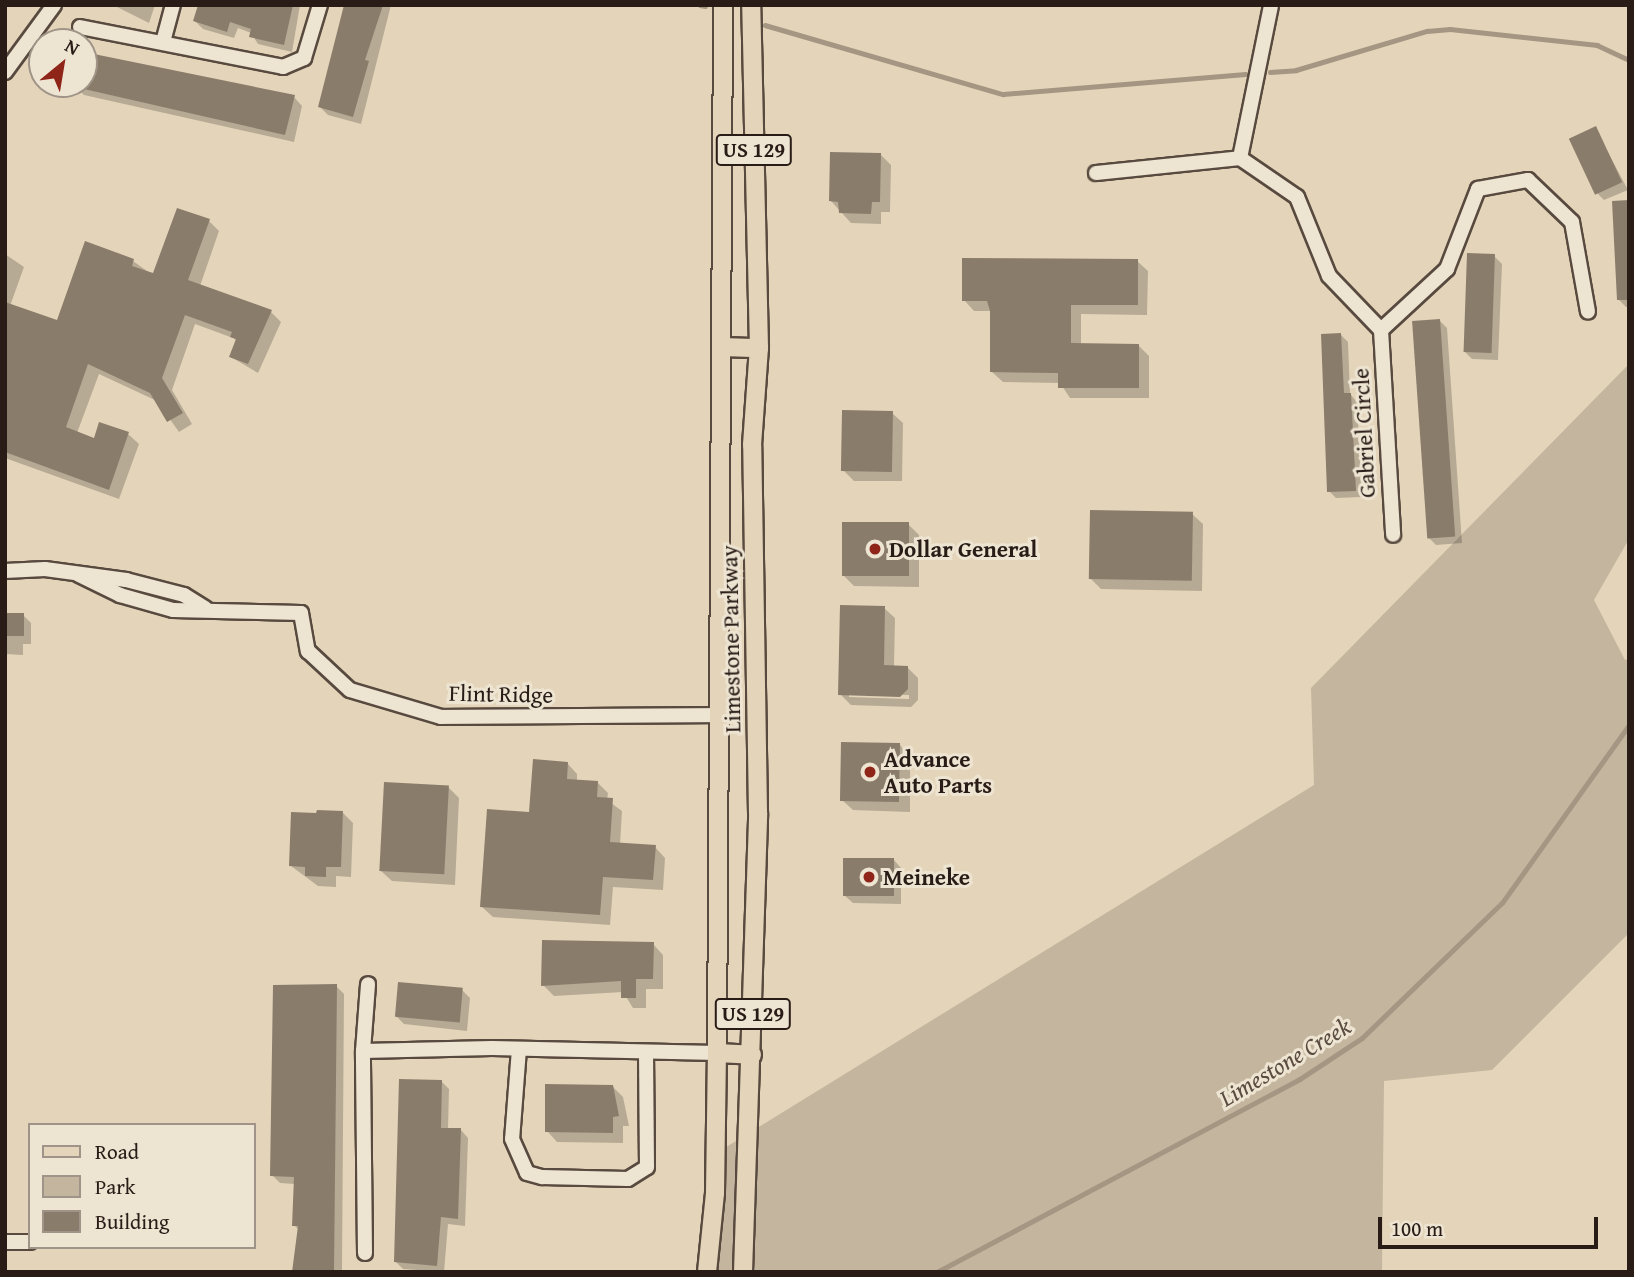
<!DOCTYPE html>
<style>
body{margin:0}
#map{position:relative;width:1634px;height:1277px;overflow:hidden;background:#e4d5ba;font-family:"Gentium Book Plus",serif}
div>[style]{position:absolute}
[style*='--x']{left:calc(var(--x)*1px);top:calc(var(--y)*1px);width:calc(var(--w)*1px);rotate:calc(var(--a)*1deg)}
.green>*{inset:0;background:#c4b59e}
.shadow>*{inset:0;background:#0003}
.stream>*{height:4.5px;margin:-2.25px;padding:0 2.25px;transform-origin:2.25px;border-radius:2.25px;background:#a49682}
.building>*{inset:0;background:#8a7c6b;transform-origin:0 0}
.roads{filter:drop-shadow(2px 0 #584a3f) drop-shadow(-2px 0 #584a3f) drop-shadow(0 2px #584a3f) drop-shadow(0 -2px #584a3f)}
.minor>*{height:14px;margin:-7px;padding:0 7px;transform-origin:7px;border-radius:7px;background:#ede4d2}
.major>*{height:18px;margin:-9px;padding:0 9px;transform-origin:9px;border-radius:9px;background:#e4d5ba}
.dots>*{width:19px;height:19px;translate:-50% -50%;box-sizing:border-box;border:4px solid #ede4d2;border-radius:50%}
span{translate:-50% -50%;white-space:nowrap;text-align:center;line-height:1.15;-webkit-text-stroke:6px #ede4d2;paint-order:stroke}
.shield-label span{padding:2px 5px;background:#ede4d2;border:2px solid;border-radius:5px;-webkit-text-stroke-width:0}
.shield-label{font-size:21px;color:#291b16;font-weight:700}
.street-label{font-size:23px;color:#291b16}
.poi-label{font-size:23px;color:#291b16;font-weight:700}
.left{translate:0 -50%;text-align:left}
.water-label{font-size:24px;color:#5a4c41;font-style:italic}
.frame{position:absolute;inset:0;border:7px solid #291b16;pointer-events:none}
.legend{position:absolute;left:28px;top:1123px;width:228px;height:126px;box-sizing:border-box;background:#ede4d2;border:2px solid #9f9487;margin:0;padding:9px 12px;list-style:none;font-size:21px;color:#291b16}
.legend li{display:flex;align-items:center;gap:14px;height:35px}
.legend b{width:35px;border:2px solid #9f9487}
.north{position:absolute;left:28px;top:28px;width:70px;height:70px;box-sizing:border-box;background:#ede4d2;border:2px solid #9f9487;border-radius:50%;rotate:30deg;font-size:19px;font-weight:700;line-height:28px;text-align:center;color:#291b16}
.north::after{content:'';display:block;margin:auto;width:24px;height:32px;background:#8f2418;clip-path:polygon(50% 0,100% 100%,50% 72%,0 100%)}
.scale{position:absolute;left:1378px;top:1217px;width:220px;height:32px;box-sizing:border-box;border:4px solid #291b16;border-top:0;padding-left:9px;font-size:21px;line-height:24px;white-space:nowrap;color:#291b16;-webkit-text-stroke:5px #ede4d2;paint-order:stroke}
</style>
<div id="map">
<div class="green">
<i style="clip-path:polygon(1629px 364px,1629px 539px,1594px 600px,1625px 660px,1629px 659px,1629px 933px,1492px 1070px,1384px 1081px,1382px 1272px,716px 1272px,718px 1152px,1314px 785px,1311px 688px)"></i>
</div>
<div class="shadow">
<i style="clip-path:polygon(113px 5px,155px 5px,149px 23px)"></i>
<i style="clip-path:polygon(200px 5px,300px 5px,292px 52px,258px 44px,251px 33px,238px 28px,234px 38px,203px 29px,195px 21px)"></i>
<i style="clip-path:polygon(345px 5px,391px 5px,361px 124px,328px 115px,320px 107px)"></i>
<i style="clip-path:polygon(84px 54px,294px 97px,302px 106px,294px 142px,84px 95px,75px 86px,84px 84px)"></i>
<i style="clip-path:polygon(1595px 128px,1628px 190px,1604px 200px,1597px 193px)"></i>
<i style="clip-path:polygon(880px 154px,891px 165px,890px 212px,881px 212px,881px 224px,851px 223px,831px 201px)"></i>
<i style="clip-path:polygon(1629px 202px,1629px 307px,1626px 307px,1618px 299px)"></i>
<i style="clip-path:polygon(209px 221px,219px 231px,200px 286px,271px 312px,281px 322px,258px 373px,231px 357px,237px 341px,233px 338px,195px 324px,172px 390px,192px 424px,179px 432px,157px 401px,99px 374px,77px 433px,95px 440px,128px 434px,139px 444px,119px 499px,5px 458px,5px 254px,24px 267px,10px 306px,58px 322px,133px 261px,154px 276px)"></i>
<i style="clip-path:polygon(1494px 256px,1502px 264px,1498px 360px,1472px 359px,1464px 351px)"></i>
<i style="clip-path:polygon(1137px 261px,1148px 271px,1147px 315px,1081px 314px,1081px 345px,1138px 345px,1149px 356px,1149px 398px,1070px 398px,1060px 383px,1003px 382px,992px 372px,992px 311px,974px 311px,964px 300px)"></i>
<i style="clip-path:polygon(1440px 321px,1447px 328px,1462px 543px,1436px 545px,1428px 537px)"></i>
<i style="clip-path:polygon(1341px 335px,1348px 342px,1350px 394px,1357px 402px,1362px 497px,1336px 498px,1329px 491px)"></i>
<i style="clip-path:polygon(892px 413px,903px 423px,902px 481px,854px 481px,843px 470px)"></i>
<i style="clip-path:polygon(1192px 514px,1203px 524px,1202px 591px,1101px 589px,1090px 578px)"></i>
<i style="clip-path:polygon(908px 524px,919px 535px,919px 587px,854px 586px,843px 575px)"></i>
<i style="clip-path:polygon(5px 606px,6px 615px,23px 615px,31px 623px,31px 644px,23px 644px,23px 655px,5px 654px)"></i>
<i style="clip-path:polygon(evenodd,884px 608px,895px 618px,894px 667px,907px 667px,918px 678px,918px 700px,911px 707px,851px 705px,840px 694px,884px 608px,849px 694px,909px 695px,909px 699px,849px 697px,849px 694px)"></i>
<i style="clip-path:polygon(900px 745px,910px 756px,910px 812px,853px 810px,842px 800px)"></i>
<i style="clip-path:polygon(567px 763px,577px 774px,577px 781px,597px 782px,608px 793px,607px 800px,622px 811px,620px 845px,655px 847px,665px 858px,663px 890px,613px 887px,610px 925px,493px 917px,482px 907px,531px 814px)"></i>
<i style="clip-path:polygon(448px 787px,459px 798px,455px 885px,392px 881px,381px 871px)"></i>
<i style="clip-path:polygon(343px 813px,353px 823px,351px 877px,336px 876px,336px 887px,318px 886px,291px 866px)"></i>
<i style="clip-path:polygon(894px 860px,901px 868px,901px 904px,853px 903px,845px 896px)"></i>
<i style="clip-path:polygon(653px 944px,663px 955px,663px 989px,646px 989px,646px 1008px,633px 1008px,623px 992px,554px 996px,543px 985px)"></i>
<i style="clip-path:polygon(336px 986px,344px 994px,342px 1272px,294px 1272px,299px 1230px,294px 1225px,295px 1184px,280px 1183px,272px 1175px)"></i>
<i style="clip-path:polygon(462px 990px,470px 998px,467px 1031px,404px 1024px,397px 1017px)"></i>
<i style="clip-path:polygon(441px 1081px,449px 1089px,448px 1130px,461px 1130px,468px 1138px,465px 1226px,448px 1224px,444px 1272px,403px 1269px,395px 1261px)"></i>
<i style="clip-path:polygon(612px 1086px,623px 1097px,629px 1126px,623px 1126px,623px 1143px,557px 1142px,547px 1131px)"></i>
</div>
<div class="stream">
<i style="--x:700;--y:5;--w:5;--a:11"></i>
<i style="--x:765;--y:25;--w:248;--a:16.2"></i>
<i style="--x:1003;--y:94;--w:243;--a:-4.7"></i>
<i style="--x:1270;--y:72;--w:26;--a:-4"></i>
<i style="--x:1296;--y:70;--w:137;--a:-16.6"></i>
<i style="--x:1427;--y:31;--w:23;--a:-5"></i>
<i style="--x:1450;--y:29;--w:148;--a:6.2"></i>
<i style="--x:1597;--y:45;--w:35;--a:25"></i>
<i style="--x:937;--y:1272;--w:411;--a:-28"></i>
<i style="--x:1300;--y:1079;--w:74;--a:-33.5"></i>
<i style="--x:1362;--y:1038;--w:194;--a:-44"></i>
<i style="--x:1502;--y:903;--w:219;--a:-54.5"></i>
</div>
<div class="building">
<i style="clip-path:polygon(198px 5px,293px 5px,284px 45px,249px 37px,251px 29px,230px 22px,227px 32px,193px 21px)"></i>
<i style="clip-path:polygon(344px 5px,383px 5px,365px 60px,369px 61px,353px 117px,318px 107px)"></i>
<i style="clip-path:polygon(84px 52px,295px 95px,285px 135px,84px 89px)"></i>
<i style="left:1596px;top:126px;width:62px;height:30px;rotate:65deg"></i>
<i style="clip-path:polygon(830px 152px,881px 153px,880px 202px,872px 202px,871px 214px,839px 213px,838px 202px,829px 201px)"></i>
<i style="clip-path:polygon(1629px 200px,1629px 300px,1617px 300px,1612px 201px)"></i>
<i style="clip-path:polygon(177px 208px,210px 219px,188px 280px,272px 310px,248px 364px,229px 357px,236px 339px,230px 337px,232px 332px,185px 315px,162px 378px,183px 413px,167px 422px,150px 393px,88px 364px,66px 427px,94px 438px,99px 422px,129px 432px,109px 490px,5px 452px,5px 302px,57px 320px,85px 241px,134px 259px,132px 266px,153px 273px)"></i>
<i style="left:1467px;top:253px;width:28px;height:99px;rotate:2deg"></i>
<i style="clip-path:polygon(962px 258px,1138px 259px,1138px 305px,1071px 305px,1071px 343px,1139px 344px,1139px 388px,1058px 388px,1058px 373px,990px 372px,990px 311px,987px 301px,962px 301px)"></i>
<i style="left:1440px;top:319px;width:218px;height:28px;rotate:86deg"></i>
<i style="clip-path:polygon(1341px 333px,1344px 393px,1351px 393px,1356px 491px,1327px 492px,1321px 334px)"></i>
<i style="left:842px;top:410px;width:51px;height:61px;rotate:1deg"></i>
<i style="left:1090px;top:510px;width:103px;height:69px;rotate:1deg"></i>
<i style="left:842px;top:522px;width:67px;height:54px"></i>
<i style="clip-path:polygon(840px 605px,885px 606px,884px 665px,908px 666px,908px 689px,900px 697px,838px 695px)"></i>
<i style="left:5px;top:613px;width:19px;height:23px"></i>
<i style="left:841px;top:742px;width:59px;height:59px;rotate:1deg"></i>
<i style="clip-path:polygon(533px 759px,568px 762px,567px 779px,598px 781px,597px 797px,613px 798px,610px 842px,656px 845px,653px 880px,603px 877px,600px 915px,480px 907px,487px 809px,529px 812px)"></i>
<i style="left:384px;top:782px;width:65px;height:89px;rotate:3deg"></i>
<i style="clip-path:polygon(317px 810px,343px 811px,341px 867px,326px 867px,326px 877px,305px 876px,305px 867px,289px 866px,291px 812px,316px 813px)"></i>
<i style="left:843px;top:858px;width:51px;height:38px"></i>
<i style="clip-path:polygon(542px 940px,654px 942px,653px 979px,636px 979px,636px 998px,621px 998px,621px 981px,541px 986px)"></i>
<i style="left:398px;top:982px;width:65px;height:35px;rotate:5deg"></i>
<i style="clip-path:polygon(337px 984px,334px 1272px,292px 1272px,298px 1226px,292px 1226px,294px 1177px,270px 1176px,273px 985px)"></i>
<i style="clip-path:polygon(399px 1079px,442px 1080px,441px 1128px,461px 1128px,458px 1219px,441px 1217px,437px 1266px,394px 1262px)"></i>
<i style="clip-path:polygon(545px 1084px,613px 1085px,619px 1116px,613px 1117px,613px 1133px,545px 1132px)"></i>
</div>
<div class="roads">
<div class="minor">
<i style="--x:80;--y:27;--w:207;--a:11.1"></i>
<i style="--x:283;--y:67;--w:23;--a:-23"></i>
<i style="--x:304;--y:58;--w:55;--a:-73.2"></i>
<i style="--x:163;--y:42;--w:38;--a:-75"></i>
<i style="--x:5;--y:72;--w:83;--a:-53.8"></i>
<i style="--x:1240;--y:158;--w:69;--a:34.4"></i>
<i style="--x:1297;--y:197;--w:85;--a:67.9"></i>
<i style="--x:1329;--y:276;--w:75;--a:46.1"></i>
<i style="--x:1381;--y:330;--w:205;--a:86.6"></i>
<i style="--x:1240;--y:158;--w:156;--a:-78.5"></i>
<i style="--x:1096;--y:173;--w:145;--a:-5.9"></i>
<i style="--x:1381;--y:330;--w:90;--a:-42.7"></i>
<i style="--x:1447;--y:269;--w:86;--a:-68.8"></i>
<i style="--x:1478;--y:189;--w:51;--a:-10.2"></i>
<i style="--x:1528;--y:180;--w:61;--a:43.7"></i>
<i style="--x:1572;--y:222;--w:91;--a:79.9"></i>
<i style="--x:5;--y:571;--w:40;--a:-2.9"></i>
<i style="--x:45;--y:569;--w:82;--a:7.7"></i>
<i style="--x:126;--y:580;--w:60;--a:14.5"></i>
<i style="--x:184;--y:595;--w:25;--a:32"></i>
<i style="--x:79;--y:575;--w:46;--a:26"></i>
<i style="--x:120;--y:595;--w:55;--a:15.8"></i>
<i style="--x:173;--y:610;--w:128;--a:1.3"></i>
<i style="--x:301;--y:613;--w:39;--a:80"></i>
<i style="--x:308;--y:651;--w:57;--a:42.9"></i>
<i style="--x:350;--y:690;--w:95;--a:16.5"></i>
<i style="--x:441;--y:717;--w:280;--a:-0.4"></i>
<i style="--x:519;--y:1049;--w:90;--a:94.4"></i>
<i style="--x:512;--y:1139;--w:37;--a:66"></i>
<i style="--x:527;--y:1173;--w:16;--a:15"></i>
<i style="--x:542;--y:1177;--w:86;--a:1.3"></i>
<i style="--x:628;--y:1179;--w:22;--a:-32"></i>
<i style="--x:647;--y:1167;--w:115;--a:-90.5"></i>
<i style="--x:363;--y:1051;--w:129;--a:-1.3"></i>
<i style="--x:492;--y:1048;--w:225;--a:1.3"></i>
<i style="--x:5;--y:1242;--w:25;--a:0"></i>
<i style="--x:365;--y:1253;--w:202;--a:-90.6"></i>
<i style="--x:363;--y:1051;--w:67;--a:-85.7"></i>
</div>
<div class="major">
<i style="--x:723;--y:347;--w:36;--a:2"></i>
<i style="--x:717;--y:1053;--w:35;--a:3"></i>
<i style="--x:707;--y:1272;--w:79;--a:-84.2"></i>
<i style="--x:715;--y:1193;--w:140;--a:-89.2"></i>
<i style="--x:717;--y:1053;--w:1048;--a:-89.67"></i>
<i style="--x:743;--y:1272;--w:459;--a:-88.1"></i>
<i style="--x:758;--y:813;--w:368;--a:-90.9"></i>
<i style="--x:752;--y:445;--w:97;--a:-85.9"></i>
<i style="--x:759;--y:348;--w:343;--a:-91.3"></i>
</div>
</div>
<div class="dots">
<i style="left:875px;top:549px;background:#8f2418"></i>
<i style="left:870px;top:772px;background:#8f2418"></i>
<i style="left:869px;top:877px;background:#8f2418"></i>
</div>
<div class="shield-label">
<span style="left:754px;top:150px">US 129</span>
<span style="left:753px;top:1014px">US 129</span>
</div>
<div class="street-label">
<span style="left:1364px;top:433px;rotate:-93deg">Gabriel Circle</span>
<span style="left:731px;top:639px;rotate:-91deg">Limestone Parkway</span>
<span style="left:501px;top:694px;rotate:1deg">Flint Ridge</span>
</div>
<div class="poi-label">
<span class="left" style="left:889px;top:549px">Dollar General</span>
<span class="left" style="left:884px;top:772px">Advance<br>Auto Parts</span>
<span class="left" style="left:883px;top:877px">Meineke</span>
</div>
<div class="water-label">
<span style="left:1285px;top:1062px;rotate:-31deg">Limestone Creek</span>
</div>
<div class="frame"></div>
<ul class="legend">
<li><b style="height:9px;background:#e4d5ba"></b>Road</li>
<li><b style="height:19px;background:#c4b59e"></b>Park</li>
<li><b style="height:19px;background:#8a7c6b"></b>Building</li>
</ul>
<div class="north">N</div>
<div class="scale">100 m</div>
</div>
